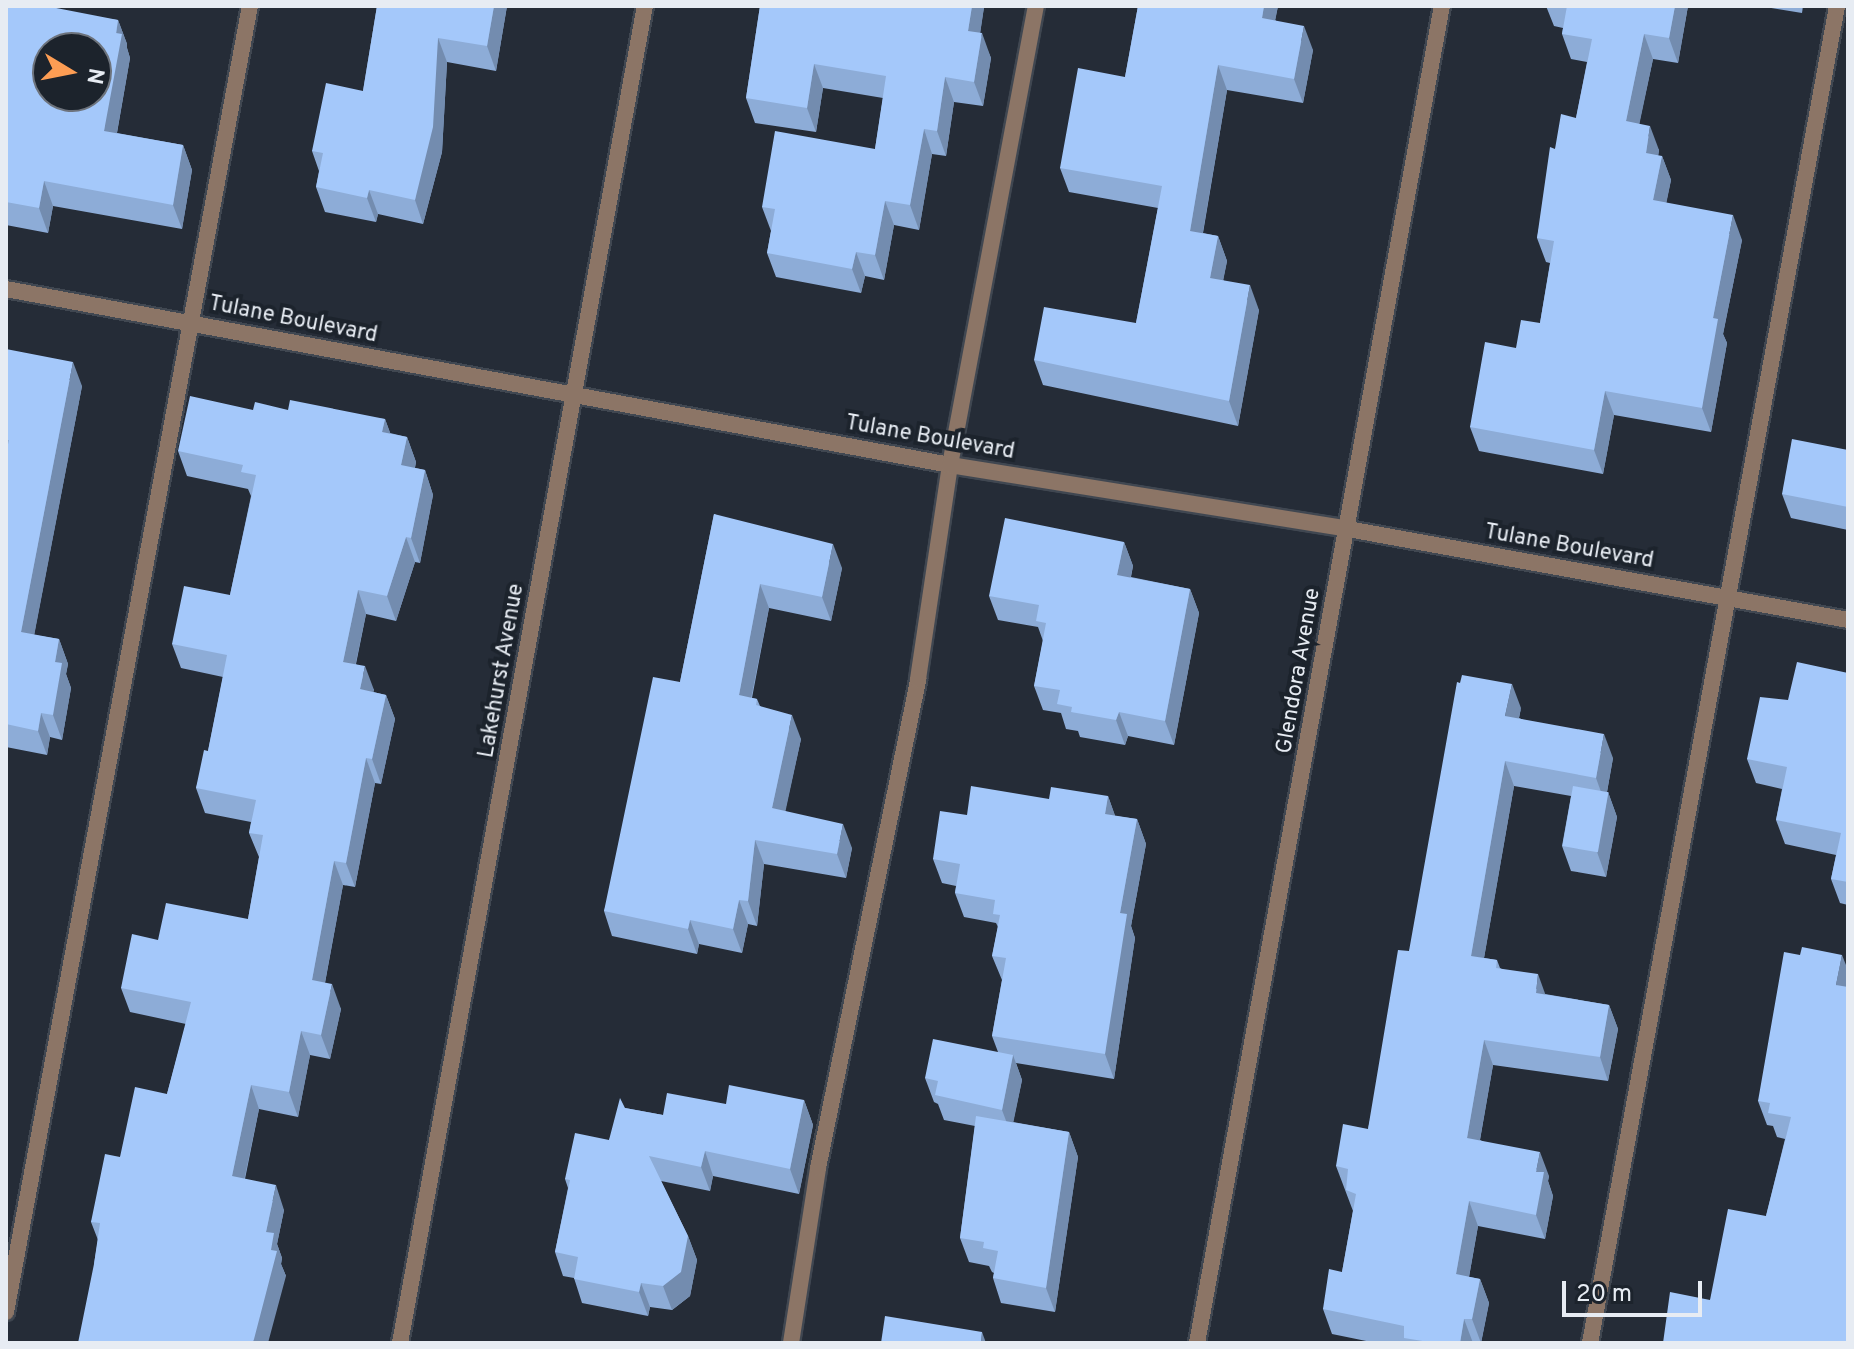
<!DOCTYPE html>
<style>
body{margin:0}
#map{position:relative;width:1854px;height:1349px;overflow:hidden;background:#252c37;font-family:Overpass,sans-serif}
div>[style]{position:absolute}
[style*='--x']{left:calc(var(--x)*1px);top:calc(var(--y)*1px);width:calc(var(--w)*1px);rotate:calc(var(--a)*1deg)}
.roads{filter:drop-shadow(2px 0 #404751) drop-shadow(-2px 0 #404751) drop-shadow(0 2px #404751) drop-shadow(0 -2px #404751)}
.lane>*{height:16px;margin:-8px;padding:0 8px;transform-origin:8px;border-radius:8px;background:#8c7566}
.street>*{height:16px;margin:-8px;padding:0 8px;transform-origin:8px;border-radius:8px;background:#8c7566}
.wall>*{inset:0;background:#8dacd7}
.shaded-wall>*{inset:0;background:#738caf}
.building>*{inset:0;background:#a4c8fa;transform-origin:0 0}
span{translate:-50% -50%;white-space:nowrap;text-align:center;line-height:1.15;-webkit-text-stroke:8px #1c232c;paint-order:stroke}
.street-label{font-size:22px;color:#e7ecf3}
.frame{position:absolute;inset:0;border:8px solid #e7ecf3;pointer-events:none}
.north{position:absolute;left:32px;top:32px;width:80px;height:80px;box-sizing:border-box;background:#1c232c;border:2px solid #6d737c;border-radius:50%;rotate:100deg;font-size:22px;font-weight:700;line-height:32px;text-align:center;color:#e7ecf3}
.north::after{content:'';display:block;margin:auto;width:28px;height:36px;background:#fd9d54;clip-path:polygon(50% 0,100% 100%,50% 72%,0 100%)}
.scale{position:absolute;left:1562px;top:1281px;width:140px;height:36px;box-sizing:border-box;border:4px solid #e7ecf3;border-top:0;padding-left:10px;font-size:24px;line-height:28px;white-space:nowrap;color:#e7ecf3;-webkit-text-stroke:6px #1c232c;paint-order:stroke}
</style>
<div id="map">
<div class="roads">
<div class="lane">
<i style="--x:6;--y:1312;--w:1329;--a:-79.42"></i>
<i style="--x:791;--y:1343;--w:177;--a:-81.2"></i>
<i style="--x:818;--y:1168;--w:499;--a:-78.4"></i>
<i style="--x:918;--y:679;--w:216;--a:-81.5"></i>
<i style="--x:950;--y:465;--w:467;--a:-79.4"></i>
<i style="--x:1590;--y:1343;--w:1360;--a:-79.53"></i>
</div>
<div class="street">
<i style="--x:6;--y:289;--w:960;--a:10.56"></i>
<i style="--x:950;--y:465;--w:403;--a:9.1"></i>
<i style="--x:1348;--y:529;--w:508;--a:10.31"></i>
<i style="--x:400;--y:1343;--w:1359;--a:-79.62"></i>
<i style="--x:1197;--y:1343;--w:1359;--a:-79.62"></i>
</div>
</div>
<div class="wall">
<i style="clip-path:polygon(6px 6px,118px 20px,127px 44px,127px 48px,130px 58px,117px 133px,183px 145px,192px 170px,182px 229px,53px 206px,48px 233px,6px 225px)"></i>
<i style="clip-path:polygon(377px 6px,507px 6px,496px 71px,447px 62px,442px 152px,423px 224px,378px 214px,376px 222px,325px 212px,316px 187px,319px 171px,312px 151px,363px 91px)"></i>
<i style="clip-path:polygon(760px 6px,984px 6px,984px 7px,980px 33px,991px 58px,983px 106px,954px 102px,946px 156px,932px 154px,919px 230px,894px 225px,884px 280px,865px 276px,861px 293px,776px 277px,767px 253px,771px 231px,762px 207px,875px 149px,883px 98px,823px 88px,816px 132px,755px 123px,746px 98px)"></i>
<i style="clip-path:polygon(1138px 6px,1278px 6px,1275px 20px,1313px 50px,1303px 103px,1227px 90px,1203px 233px,1218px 236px,1227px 261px,1223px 280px,1259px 310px,1238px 426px,1043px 385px,1034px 360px,1136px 323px,1158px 208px,1069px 192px,1060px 168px,1125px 77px)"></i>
<i style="clip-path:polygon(1546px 6px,1688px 6px,1678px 63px,1653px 59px,1639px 124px,1659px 150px,1658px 156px,1662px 156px,1671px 180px,1666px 203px,1742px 240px,1723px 334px,1727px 343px,1711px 432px,1614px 415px,1603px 474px,1479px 451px,1470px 427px,1516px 348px,1540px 323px,1550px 263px,1546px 262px,1537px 238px,1555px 149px,1576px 118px,1587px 62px,1571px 59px,1562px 34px,1563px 28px,1554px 26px)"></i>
<i style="clip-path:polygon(1759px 6px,1803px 6px,1802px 13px)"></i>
<i style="clip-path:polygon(6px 349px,82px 386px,34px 635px,59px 639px,68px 664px,66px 674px,71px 688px,62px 740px,50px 737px,47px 755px,6px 747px)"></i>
<i style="clip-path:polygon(253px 410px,288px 410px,385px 419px,390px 433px,407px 437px,416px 462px,415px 468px,425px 470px,433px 495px,420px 563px,415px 562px,396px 621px,366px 614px,356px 664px,374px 690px,373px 692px,386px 695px,395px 719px,381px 784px,375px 783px,355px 887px,343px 885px,325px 983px,341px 1009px,330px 1059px,310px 1055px,298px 1117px,259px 1109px,245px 1179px,284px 1210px,277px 1244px,282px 1258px,281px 1264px,286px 1276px,94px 1264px,98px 1240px,91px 1222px,120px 1157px,167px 1094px,186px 1024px,130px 1012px,121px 988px,158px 940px,248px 919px,259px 857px,249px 833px,251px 822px,205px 813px,196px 788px,208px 751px,223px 677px,181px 668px,172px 644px,230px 595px,251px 496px,248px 489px,187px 476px,178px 451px)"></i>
<i style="clip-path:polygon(1848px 450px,1848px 530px,1791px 518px,1782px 494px)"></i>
<i style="clip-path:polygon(714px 514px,842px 568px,831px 621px,769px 608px,752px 698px,757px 699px,760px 706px,801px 739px,785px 811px,852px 848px,846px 878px,764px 864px,757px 926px,748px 924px,742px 953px,699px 944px,697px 954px,612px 936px,604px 911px,680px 682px)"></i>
<i style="clip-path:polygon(1124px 542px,1133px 566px,1131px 577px,1190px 589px,1199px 613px,1174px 745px,1128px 736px,1125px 745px,1080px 737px,1078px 731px,1066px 729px,1061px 713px,1043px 710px,1034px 686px,1043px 641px,1038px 627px,998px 620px,989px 596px)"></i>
<i style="clip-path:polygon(1848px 673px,1848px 905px,1840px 903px,1831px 879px,1836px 855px,1785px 844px,1776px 820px,1782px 789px,1756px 783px,1747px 759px,1788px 700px)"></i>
<i style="clip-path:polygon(1521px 708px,1519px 718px,1613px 758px,1607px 792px,1608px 792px,1617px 817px,1606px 877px,1571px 871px,1562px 846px,1571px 796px,1514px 786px,1484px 958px,1497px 960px,1500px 968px,1545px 994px,1609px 1005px,1618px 1029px,1608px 1081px,1493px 1065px,1480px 1140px,1549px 1176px,1548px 1181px,1553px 1196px,1545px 1239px,1478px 1226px,1469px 1277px,1480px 1279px,1489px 1303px,1481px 1343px,1376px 1343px,1332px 1334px,1323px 1309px,1342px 1272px,1353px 1211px,1336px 1166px,1368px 1129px,1409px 951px)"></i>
<i style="clip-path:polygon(1108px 796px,1115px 816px,1137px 819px,1146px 844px,1131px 926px,1135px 938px,1114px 1079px,1016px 1063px,1022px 1080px,1013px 1122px,1069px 1132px,1078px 1157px,1055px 1312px,1001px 1303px,993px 1278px,994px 1273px,992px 1272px,989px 1266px,969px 1262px,960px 1238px,975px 1126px,944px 1120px,938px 1104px,934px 1102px,925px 1078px,998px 1052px,992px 1036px,1002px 980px,992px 956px,998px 927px,996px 923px,964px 917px,955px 893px,956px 886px,942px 883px,933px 859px,967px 815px,1049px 799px)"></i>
<i style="clip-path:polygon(1848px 970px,1848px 1343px,1710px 1300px,1766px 1216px,1785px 1139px,1777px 1137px,1773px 1126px,1767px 1125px,1758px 1101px)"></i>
<i style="clip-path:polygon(804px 1100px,813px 1125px,799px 1194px,713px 1176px,710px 1191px,661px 1181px,688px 1236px,697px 1260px,690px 1296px,672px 1310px,650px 1307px,648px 1316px,582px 1303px,574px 1278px,563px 1276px,555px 1252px,568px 1188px,565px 1179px,609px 1140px,625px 1108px,663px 1115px,726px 1104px)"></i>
</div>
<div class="shaded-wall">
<i style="clip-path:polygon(494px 6px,507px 6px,496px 71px,487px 46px)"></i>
<i style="clip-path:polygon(972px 6px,984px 6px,984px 7px,977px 55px,968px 31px)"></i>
<i style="clip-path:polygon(1264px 6px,1278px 6px,1271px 42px,1262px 18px)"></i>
<i style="clip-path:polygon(1675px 6px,1688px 6px,1678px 63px,1669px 38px)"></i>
<i style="clip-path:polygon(118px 20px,127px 44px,127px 48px,130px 58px,113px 155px,104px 131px)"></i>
<i style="clip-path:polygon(1304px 26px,1313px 50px,1303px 103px,1294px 79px)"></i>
<i style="clip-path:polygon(982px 33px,991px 58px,983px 106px,974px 82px)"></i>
<i style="clip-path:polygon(1644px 34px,1653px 59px,1635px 145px,1626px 121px)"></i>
<i style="clip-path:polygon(438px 38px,447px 62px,442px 152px,423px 224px,415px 200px)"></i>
<i style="clip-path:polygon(814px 64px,823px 88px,816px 132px,807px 108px)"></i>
<i style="clip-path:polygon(1218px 65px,1227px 90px,1199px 255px,1190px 231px)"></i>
<i style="clip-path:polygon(945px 77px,954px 102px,946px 156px,937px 131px)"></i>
<i style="clip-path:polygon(1650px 126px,1659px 150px,1655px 178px,1646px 153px)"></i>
<i style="clip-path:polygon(924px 129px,932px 154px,919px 230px,910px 205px)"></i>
<i style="clip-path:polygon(183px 145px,192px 170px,182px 229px,173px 205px)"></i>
<i style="clip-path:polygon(1662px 156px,1671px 180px,1662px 225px,1653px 200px)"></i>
<i style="clip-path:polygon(44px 181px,53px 206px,48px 233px,39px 208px)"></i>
<i style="clip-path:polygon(369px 190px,378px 214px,376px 222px,367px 198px)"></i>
<i style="clip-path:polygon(885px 201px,894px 225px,884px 280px,875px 255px)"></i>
<i style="clip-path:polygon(1733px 215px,1742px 240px,1723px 334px,1727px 343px,1711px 432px,1702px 408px,1713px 318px)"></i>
<i style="clip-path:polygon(1218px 236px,1227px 261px,1219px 302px,1210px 278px)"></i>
<i style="clip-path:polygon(856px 252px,865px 276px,861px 293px,852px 269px)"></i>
<i style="clip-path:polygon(1250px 285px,1259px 310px,1238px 426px,1229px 401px)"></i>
<i style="clip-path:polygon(73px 362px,82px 386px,30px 657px,21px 632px)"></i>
<i style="clip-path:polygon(1605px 391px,1614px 415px,1603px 474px,1594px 450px)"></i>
<i style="clip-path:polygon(385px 419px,394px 443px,382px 432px)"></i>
<i style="clip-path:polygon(407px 437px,416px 462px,410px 489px,401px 465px)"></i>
<i style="clip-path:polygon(425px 470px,433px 495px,420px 563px,411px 538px)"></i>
<i style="clip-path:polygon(406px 537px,415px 562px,396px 621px,387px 596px)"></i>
<i style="clip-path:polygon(1124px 542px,1133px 566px,1126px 599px,1117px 575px)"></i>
<i style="clip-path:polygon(833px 544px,842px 568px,831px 621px,822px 597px)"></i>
<i style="clip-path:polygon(760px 584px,769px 608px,747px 719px,739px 695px)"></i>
<i style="clip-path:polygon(1190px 589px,1199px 613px,1174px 745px,1165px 721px)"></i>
<i style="clip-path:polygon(358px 590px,366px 614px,351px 686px,343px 662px)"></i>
<i style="clip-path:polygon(59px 639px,68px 664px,66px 674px,71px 688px,62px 740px,53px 715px,55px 662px)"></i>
<i style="clip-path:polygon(365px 666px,374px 690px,369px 713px,360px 689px)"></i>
<i style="clip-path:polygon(1512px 684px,1521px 708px,1514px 740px,1505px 716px)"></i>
<i style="clip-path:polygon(386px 695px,395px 719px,381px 784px,372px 759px)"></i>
<i style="clip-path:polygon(1119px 712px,1128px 736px,1125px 745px,1116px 720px)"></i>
<i style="clip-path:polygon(41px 713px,50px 737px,47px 755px,38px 731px)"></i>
<i style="clip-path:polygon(792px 715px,801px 739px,781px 832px,772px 808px)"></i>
<i style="clip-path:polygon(1604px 734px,1613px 758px,1605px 803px,1596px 778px)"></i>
<i style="clip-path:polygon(366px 758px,375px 783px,355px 887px,346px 863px)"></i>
<i style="clip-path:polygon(1505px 761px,1514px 786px,1480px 981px,1471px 956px)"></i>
<i style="clip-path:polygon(1608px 792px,1617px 817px,1606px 877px,1597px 852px)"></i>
<i style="clip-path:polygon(1108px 796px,1117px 821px,1105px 814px)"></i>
<i style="clip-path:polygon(1137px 819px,1146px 844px,1131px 926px,1135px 938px,1114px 1079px,1105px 1054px,1120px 913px)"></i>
<i style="clip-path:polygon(843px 824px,852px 848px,846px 878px,837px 854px)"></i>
<i style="clip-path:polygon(755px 840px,764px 864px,757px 926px,748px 901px)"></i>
<i style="clip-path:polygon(334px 861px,343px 885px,321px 1004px,312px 980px)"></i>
<i style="clip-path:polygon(739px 900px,748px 924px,742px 953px,733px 929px)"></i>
<i style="clip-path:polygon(690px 920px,699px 944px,697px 954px,688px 929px)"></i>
<i style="clip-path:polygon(1842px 955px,1848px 970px,1848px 996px,1836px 985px)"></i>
<i style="clip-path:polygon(1538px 974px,1547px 999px,1536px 993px)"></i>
<i style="clip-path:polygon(332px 984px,341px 1009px,330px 1059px,321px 1035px)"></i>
<i style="clip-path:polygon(1609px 1005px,1618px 1029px,1608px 1081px,1600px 1057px)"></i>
<i style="clip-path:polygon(301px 1031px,310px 1055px,298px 1117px,289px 1092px)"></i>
<i style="clip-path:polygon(1484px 1040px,1493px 1065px,1476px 1162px,1467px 1138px)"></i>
<i style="clip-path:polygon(1013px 1055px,1022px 1080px,1011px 1134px,1002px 1110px)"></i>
<i style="clip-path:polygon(251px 1085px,259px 1109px,240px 1200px,232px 1176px)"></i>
<i style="clip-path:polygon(804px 1100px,813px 1125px,799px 1194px,790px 1169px)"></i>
<i style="clip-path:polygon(1069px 1132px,1078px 1157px,1055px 1312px,1046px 1288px)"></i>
<i style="clip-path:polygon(705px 1151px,713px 1176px,710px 1191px,701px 1167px)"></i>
<i style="clip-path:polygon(1540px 1152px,1549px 1176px,1548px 1181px,1553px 1196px,1545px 1239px,1536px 1215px,1536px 1172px)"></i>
<i style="clip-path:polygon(276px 1185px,284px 1210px,277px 1244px,282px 1258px,281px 1264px,286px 1276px,268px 1343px,253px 1343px,266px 1232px)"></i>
<i style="clip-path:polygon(1469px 1201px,1478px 1226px,1465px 1299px,1456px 1274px)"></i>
<i style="clip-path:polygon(688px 1236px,697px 1260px,690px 1296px,672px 1310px,663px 1286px)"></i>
<i style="clip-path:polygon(1480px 1279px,1489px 1303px,1481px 1343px,1472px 1319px)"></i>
<i style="clip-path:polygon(641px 1283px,650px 1307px,648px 1316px,639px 1292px)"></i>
<i style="clip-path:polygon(1464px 1319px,1473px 1343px,1460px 1343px)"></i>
<i style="clip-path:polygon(982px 1332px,986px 1343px,981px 1343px)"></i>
</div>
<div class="building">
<i style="clip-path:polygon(evenodd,6px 6px,46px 6px,118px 20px,116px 33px,122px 34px,104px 131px,183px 145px,173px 205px,44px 181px,39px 208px,6px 202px,6px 6px,48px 48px,96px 48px,96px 96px,48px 96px,48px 48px)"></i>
<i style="clip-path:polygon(377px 6px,494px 6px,487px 46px,438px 38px,433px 127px,415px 200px,369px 190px,367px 198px,316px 187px,323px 153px,312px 151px,326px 83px,363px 91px)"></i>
<i style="clip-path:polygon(760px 6px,972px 6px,968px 31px,982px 33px,974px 82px,945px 77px,937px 131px,924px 129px,910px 205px,885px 201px,875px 255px,856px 252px,852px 269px,767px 253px,775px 209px,762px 207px,775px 131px,875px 149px,886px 76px,814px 64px,807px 108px,746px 98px)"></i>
<i style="clip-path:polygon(1138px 6px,1264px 6px,1262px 18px,1304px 26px,1294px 79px,1218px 65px,1190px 231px,1218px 236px,1210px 278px,1250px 285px,1229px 401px,1034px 360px,1044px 307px,1136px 323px,1162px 186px,1060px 168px,1078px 68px,1125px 77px)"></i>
<i style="clip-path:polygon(1567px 6px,1675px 6px,1669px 38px,1644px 34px,1626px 121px,1650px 126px,1646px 153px,1662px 156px,1653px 200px,1733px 215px,1713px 318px,1718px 319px,1702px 408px,1605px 391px,1594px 450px,1470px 427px,1485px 342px,1516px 348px,1521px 320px,1540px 323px,1554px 241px,1537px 238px,1550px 147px,1555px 149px,1561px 114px,1576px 118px,1592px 39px,1562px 34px)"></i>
<i style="clip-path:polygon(6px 349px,73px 362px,21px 632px,59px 639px,55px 662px,62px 663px,53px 715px,41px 713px,38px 731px,6px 724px,6px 453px,9px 440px,6px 440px)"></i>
<i style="clip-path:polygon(190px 396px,253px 410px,255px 402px,288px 410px,290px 400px,385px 419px,382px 432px,407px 437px,401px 465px,425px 470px,411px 538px,406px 537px,387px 596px,358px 590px,343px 662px,365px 666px,360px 689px,386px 695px,372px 759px,366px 758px,346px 863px,334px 861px,312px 980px,332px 984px,321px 1035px,301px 1031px,289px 1092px,251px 1085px,232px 1176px,276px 1185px,266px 1232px,274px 1233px,271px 1250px,277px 1251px,253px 1343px,78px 1343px,94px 1264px,100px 1223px,91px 1222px,105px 1154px,120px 1157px,135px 1087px,167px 1094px,191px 1002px,121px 988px,132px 934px,158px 940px,166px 903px,248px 919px,263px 835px,249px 833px,256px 800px,196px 788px,204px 750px,208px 751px,227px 655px,172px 644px,184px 586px,230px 595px,256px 475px,241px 472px,243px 465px,178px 451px)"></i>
<i style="clip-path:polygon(1792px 439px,1848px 450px,1848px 507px,1782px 494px)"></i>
<i style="clip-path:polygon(714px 514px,833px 544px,822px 597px,760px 584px,739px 695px,757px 699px,756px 705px,792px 715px,772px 808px,843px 824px,837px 854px,755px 840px,748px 901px,739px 900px,733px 929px,690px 920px,688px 929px,604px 911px,653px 677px,680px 682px)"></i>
<i style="clip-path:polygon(1005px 518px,1124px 542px,1117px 575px,1190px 589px,1165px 721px,1119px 712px,1116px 720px,1071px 712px,1072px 707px,1057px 704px,1060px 690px,1034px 686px,1046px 623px,1036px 621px,1039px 605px,989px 596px)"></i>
<i style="clip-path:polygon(1797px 662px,1848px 673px,1848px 696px,1846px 706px,1848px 706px,1848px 882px,1831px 879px,1841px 833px,1776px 820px,1787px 767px,1747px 759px,1760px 697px,1788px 700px)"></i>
<i style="clip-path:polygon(1462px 675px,1512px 684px,1505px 716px,1604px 734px,1596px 778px,1505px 761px,1471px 956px,1497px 960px,1496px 968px,1538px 974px,1536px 993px,1609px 1005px,1600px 1057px,1484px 1040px,1467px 1138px,1540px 1152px,1536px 1172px,1544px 1172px,1536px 1215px,1469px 1201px,1456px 1274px,1480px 1279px,1472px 1319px,1464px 1319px,1460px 1343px,1435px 1343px,1404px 1338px,1404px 1326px,1323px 1309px,1329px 1269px,1342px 1272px,1356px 1194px,1346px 1190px,1348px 1169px,1336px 1166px,1343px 1124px,1368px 1129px,1398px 950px,1409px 951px,1457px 682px,1460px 683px)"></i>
<i style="clip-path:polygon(971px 786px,1049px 799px,1051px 787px,1108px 796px,1105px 814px,1137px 819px,1120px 913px,1127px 914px,1105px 1054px,992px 1036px,1006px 958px,992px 956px,1000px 915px,993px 914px,995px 900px,955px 893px,960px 864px,933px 859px,940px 811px,967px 815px)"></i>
<i style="left:1573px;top:786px;width:36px;height:61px;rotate:10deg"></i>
<i style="clip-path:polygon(1802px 947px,1842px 955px,1836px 985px,1848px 987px,1848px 1343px,1663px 1343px,1670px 1292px,1710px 1300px,1728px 1209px,1766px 1216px,1791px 1117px,1768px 1113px,1770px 1103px,1758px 1101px,1784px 952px,1800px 955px)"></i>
<i style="clip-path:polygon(933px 1039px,1013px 1055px,1002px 1110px,935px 1095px,938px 1081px,925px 1078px)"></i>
<i style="clip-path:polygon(729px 1085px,804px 1100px,790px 1169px,705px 1151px,701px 1167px,649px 1156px,688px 1236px,681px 1272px,663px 1286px,641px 1283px,639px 1292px,574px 1279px,578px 1257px,555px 1252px,570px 1180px,565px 1179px,575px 1133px,609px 1140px,620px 1098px,625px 1108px,663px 1115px,667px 1093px,726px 1104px)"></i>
<i style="clip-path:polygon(976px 1116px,1069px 1132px,1046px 1288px,993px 1278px,998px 1251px,983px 1248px,984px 1242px,960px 1238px)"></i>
<i style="clip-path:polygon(885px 1316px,982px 1332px,981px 1343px,881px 1343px)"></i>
</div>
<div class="street-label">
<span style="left:293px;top:320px;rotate:11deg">Tulane Boulevard</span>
<span style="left:930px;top:438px;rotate:10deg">Tulane Boulevard</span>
<span style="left:1569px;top:547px;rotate:10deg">Tulane Boulevard</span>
<span style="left:502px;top:671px;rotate:-80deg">Lakehurst Avenue</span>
<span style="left:1299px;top:671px;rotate:-80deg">Glendora Avenue</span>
</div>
<div class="frame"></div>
<div class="north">N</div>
<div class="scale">20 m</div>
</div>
